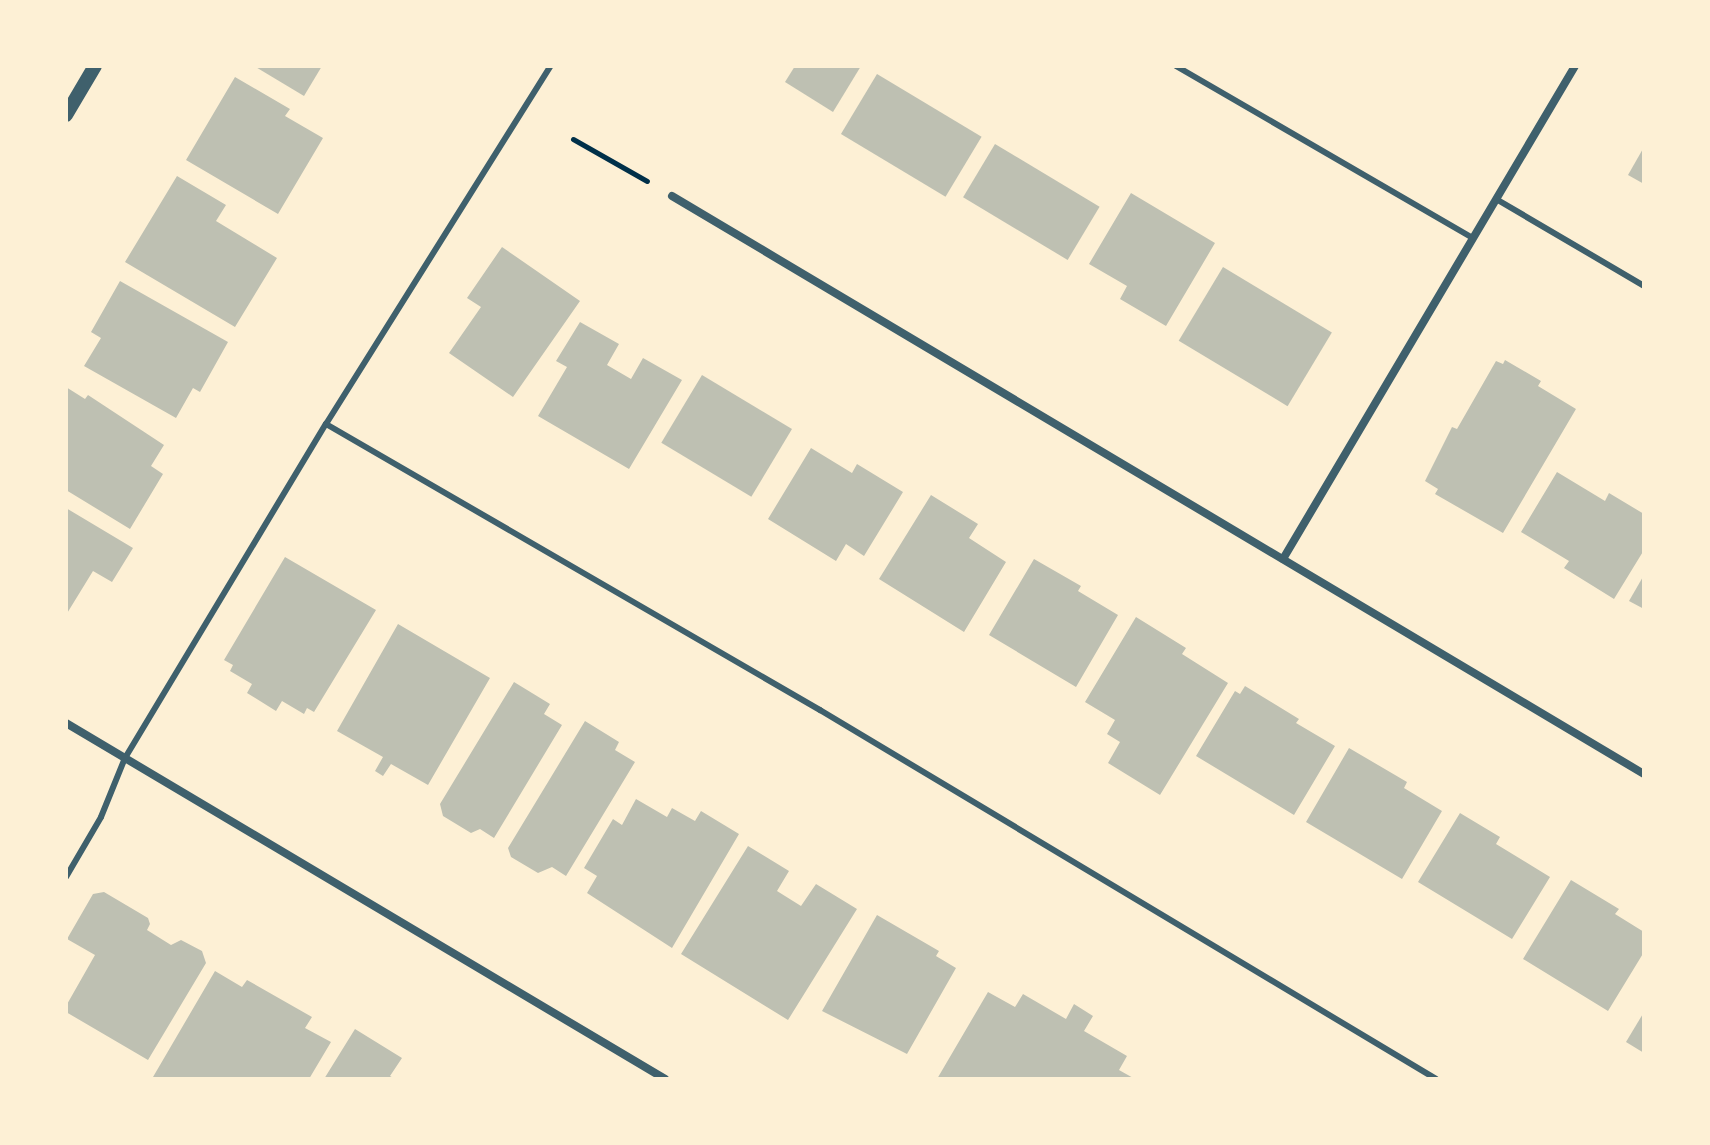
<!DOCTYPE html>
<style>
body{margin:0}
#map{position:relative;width:1710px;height:1145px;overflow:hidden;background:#fdf0d5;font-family:Lato,sans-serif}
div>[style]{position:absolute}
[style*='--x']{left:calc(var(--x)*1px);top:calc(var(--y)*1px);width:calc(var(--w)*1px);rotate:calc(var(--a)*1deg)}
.building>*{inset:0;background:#bec0b2;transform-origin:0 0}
.path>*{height:5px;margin:-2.5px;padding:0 2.5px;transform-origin:2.5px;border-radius:2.5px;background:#003049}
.service>*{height:6px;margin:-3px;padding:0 3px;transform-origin:3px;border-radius:3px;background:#3f606c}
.minor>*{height:8px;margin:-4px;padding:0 4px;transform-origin:4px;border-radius:4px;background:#3f606c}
.tertiary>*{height:14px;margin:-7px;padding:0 7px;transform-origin:7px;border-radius:7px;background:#3f606c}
span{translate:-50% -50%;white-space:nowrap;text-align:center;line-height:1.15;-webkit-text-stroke:6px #fdf0d5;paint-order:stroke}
.frame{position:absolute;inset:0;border:68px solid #fdf0d5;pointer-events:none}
</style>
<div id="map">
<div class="building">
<i style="clip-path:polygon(254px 66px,322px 66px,304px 96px)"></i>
<i style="clip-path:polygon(795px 66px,861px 66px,833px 112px,785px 82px)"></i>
<i style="left:877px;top:74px;width:122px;height:70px;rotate:31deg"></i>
<i style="clip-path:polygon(235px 77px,290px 109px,285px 116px,323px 138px,278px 214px,186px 160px)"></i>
<i style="left:995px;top:144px;width:122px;height:62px;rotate:31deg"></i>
<i style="clip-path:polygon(1644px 147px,1644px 184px,1628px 175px)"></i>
<i style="clip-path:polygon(177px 176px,226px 205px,216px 221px,277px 258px,235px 327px,125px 262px)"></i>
<i style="clip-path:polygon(1131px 193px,1215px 243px,1166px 326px,1120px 299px,1127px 286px,1089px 264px)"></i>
<i style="clip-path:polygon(502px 247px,580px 301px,513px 397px,449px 353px,481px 307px,467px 298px)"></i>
<i style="left:1223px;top:267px;width:127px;height:86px;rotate:31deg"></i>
<i style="clip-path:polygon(120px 281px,228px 342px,200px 392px,193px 388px,176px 418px,84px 366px,101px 338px,91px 332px)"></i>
<i style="clip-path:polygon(580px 322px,619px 344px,607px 365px,631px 379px,643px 358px,682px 380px,629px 469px,538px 416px,567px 367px,556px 361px)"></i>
<i style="clip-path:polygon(1505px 360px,1541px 381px,1538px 386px,1576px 409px,1503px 533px,1435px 494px,1438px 489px,1425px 481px,1452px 427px,1457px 429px,1496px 361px,1503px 364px)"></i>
<i style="left:702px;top:375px;width:105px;height:79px;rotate:31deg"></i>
<i style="clip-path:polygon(66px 387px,85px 399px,88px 395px,164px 445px,151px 466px,163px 474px,130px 529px,66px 490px)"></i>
<i style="clip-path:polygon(811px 448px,852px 473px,857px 464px,903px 492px,864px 556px,846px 544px,836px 561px,768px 519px)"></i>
<i style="clip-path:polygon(1557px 472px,1605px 501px,1609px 493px,1644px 514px,1644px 550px,1614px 599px,1564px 568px,1569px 561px,1521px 532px)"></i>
<i style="clip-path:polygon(931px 495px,978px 524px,969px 538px,1006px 562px,964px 632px,879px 579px)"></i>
<i style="clip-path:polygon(66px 508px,133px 548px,112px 582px,93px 571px,66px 615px)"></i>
<i style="clip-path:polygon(285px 557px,376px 610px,314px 712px,307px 708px,304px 714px,282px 701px,276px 711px,247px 693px,252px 684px,230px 671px,233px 665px,224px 660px)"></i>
<i style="clip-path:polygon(1034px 559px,1081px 586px,1078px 591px,1118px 615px,1076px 687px,989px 635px)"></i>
<i style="clip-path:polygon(1644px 575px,1644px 609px,1629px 601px)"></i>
<i style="clip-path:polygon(1136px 617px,1186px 648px,1182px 654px,1228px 683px,1160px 795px,1108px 763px,1120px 742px,1107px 734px,1115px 720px,1085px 702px)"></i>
<i style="clip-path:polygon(398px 624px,490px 678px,428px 785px,391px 764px,383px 776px,375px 771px,383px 757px,337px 731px)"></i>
<i style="clip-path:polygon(514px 682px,550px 704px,544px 714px,562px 725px,494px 838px,480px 829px,471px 833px,443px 816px,440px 804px)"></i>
<i style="clip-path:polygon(1245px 686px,1299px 719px,1296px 723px,1335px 746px,1294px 815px,1196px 756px,1235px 691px,1240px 694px)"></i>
<i style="clip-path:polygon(585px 721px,619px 742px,615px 750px,635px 762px,566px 876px,552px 867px,538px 873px,511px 857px,508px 848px)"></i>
<i style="clip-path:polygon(1349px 748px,1407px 782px,1404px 788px,1442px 811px,1402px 879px,1306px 822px)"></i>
<i style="clip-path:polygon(636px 799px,667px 817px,672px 808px,695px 821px,701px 811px,739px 834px,672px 948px,587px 893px,597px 876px,584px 868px,613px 819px,622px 825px)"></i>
<i style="clip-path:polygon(1460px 813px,1500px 837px,1496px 844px,1550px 877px,1512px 939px,1418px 882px)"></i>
<i style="clip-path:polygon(748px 846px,789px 871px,777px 891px,801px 906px,816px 884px,857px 909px,788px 1020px,681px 954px)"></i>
<i style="clip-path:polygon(1571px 880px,1619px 909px,1615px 914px,1644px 932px,1644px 952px,1608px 1011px,1523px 959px)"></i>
<i style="clip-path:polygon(104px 892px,148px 918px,150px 924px,147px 930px,171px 945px,181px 940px,202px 951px,206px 963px,148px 1060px,66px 1012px,66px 1006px,95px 955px,67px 939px,93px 894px)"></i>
<i style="clip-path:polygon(877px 915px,939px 951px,936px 956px,956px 968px,907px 1054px,822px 1011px)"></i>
<i style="clip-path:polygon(215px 971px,242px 987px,247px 980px,312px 1017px,305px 1028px,331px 1042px,309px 1079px,153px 1077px)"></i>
<i style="clip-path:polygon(988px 992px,1015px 1007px,1023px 994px,1066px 1019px,1074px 1004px,1093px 1016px,1084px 1031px,1127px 1056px,1119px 1070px,1135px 1079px,937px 1079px)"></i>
<i style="clip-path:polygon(1644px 1012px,1644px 1053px,1626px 1042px)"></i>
<i style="clip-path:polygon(355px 1029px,402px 1058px,390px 1076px,395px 1079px,324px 1079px)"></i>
</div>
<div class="path">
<i style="--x:573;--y:139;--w:85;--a:29.6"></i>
</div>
<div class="service">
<i style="--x:1176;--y:66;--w:343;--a:30.1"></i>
<i style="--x:1496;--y:199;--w:172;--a:30.4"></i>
<i style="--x:326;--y:424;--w:571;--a:30.07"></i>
<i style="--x:820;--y:710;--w:718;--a:30.92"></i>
<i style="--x:66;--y:877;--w:69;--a:-59.7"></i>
<i style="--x:101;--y:817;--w:64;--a:-67.9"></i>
<i style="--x:125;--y:758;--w:390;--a:-59"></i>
<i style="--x:326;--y:424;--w:423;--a:-57.9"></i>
</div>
<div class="minor">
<i style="--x:672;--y:196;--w:1131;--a:30.74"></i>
<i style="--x:1283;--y:559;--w:573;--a:-59.36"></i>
<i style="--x:66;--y:723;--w:697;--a:30.72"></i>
</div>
<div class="tertiary">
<i style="--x:66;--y:115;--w:57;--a:-59.4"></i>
</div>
<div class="frame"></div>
</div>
